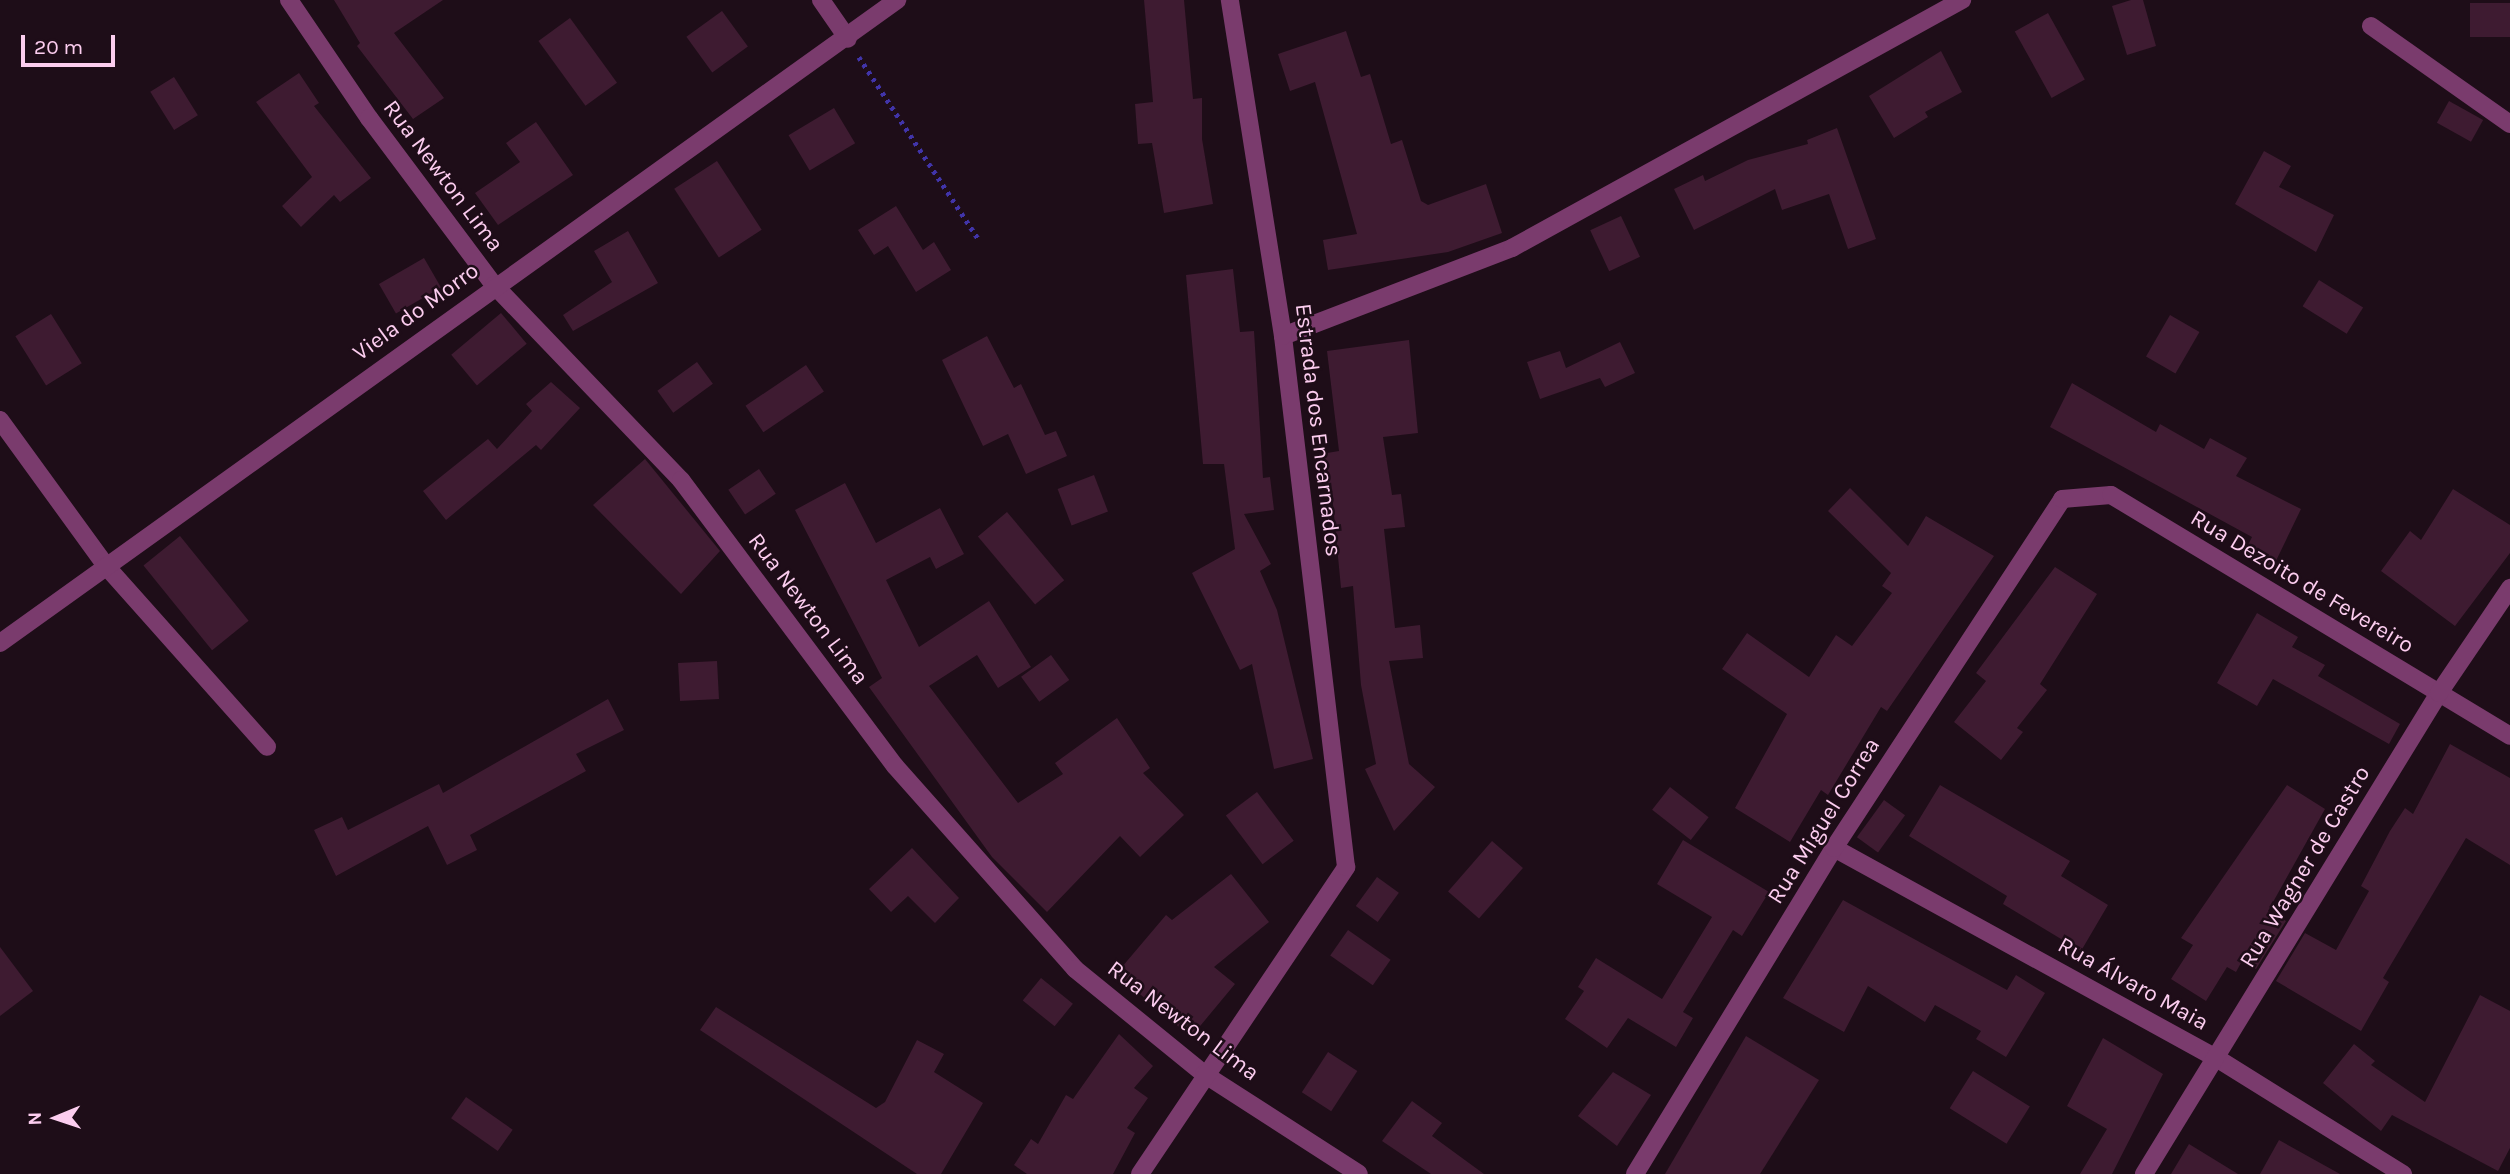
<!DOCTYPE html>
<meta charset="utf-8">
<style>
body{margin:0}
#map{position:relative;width:2510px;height:1174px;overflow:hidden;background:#1e0d18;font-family:Karla,sans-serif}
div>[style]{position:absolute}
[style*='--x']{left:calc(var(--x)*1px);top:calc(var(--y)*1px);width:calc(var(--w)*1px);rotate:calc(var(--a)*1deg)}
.building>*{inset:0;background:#3e1b31;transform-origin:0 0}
.path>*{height:4.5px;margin-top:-2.25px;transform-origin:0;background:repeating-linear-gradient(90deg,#4134a9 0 3.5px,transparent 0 8.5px)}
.minor>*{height:18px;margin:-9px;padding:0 9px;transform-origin:9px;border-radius:9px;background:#7a3b6d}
span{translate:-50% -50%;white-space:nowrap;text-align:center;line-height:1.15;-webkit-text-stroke:5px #1e0d18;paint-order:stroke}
.street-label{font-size:23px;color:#fccdef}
.north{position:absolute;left:21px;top:1083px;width:70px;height:70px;-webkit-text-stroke:5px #1e0d18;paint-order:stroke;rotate:268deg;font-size:19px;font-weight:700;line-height:28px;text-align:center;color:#fccdef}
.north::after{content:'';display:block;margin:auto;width:24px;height:32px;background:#fccdef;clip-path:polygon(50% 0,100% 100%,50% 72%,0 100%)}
.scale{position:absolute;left:21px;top:35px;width:94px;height:32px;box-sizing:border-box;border:4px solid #fccdef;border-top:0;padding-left:9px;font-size:21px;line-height:24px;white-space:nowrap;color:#fccdef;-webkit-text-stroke:5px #1e0d18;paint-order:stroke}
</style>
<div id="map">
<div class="building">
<i style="clip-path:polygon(334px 0,443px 0,394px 33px,444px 98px,413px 119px,357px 46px,360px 43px)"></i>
<i style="clip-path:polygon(1144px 0,1184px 0,1193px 99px,1202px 98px,1202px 139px,1213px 204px,1164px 213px,1152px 143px,1138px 144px,1135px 104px,1153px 102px)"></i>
<i style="clip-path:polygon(2131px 0,2143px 0,2156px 46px,2127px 55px,2112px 6px)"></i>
<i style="left:2510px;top:3px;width:34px;height:40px;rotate:90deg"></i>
<i style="left:722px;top:11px;width:44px;height:44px;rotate:54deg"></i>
<i style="left:2048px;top:13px;width:76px;height:38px;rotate:61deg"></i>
<i style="left:570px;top:18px;width:80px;height:39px;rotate:54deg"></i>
<i style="clip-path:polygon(1346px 31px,1361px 77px,1370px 74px,1391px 144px,1402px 140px,1421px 201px,1428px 205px,1486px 184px,1502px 233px,1448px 252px,1328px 270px,1323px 240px,1357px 234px,1315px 82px,1290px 91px,1278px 54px)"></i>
<i style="clip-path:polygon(1941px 51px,1962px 92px,1925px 112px,1928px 117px,1894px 138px,1869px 96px)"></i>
<i style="clip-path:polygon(299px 73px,319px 103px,314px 106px,371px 178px,340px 202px,334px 195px,301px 227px,282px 206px,312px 177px,256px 102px)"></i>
<i style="left:174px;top:77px;width:45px;height:28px;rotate:58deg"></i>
<i style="left:2449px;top:101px;width:39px;height:25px;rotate:29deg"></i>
<i style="left:834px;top:108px;width:41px;height:53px;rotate:59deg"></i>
<i style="clip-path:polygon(536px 122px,573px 175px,498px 225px,475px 193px,520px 162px,506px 143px)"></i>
<i style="clip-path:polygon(1837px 128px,1876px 239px,1848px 249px,1829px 194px,1782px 210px,1775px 189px,1694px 230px,1674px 189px,1703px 175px,1705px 181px,1748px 160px,1808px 144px,1807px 140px)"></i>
<i style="clip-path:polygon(2264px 151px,2291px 166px,2279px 187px,2334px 215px,2316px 252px,2235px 204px)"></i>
<i style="left:717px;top:161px;width:82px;height:51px;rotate:57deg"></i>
<i style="clip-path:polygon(896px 206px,923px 250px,934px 242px,951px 270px,916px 292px,888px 246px,874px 255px,858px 230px)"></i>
<i style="left:1621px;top:216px;width:45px;height:34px;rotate:65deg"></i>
<i style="clip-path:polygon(628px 231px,658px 283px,573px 331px,563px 315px,612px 282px,594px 251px)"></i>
<i style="left:424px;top:258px;width:34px;height:52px;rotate:60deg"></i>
<i style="clip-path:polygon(1233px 269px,1240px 332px,1254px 331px,1263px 478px,1270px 477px,1274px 510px,1244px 514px,1271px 564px,1260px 571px,1277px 610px,1313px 759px,1274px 769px,1252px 664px,1240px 670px,1192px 573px,1235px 549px,1224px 464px,1203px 464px,1186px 275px)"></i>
<i style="left:2319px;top:280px;width:52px;height:31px;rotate:32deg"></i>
<i style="left:501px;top:313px;width:40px;height:65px;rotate:50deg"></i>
<i style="left:51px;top:314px;width:58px;height:42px;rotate:58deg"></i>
<i style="left:2170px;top:315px;width:34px;height:48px;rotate:30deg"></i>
<i style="clip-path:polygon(987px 336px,1014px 388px,1021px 384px,1045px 435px,1056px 431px,1067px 456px,1026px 474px,1008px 434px,983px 446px,942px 360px)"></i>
<i style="clip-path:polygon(1409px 340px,1418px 433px,1383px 437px,1392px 495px,1401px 494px,1405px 527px,1384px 529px,1395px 628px,1420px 625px,1423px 658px,1389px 661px,1409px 764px,1435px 787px,1394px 831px,1365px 769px,1376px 764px,1361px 685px,1353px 586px,1341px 588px,1332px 494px,1327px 494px,1321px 454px,1339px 451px,1327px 351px)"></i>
<i style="clip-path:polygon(1620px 342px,1635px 373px,1605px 387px,1600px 378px,1540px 399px,1527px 362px,1560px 351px,1566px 368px)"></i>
<i style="left:697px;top:362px;width:27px;height:49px;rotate:54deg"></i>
<i style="left:806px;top:365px;width:32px;height:73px;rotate:56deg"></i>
<i style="clip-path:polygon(551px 382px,580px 408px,541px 450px,536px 445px,446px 520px,423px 491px,488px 439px,497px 449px,532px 411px,526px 404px)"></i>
<i style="clip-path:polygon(2072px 383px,2156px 432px,2160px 424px,2204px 449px,2210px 438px,2247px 458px,2236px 476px,2301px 509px,2273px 567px,2244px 553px,2252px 537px,2050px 427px)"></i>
<i style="clip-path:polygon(645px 459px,720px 551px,681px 594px,593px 505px)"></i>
<i style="left:759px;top:469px;width:30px;height:37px;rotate:56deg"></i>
<i style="left:1094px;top:475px;width:39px;height:39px;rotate:69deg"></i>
<i style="clip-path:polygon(845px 483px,876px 543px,940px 508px,964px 554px,936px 569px,930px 557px,886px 580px,919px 647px,989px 601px,1031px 667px,998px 688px,977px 655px,929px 686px,1018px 803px,1063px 774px,1055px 763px,1117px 718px,1150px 768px,1143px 773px,1184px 815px,1140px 857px,1120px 836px,1047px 912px,992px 857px,869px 687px,882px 678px,795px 510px)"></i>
<i style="clip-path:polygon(1850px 488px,1908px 546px,1926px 516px,1994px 556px,1887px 711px,1881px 707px,1828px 795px,1821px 790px,1790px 842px,1735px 808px,1787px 714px,1722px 669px,1747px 633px,1809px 677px,1836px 635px,1852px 646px,1892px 593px,1882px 586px,1891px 573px,1828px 511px)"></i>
<i style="clip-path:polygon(2453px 489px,2510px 525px,2510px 553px,2455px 626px,2381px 571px,2410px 531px,2421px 540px)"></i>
<i style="left:1007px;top:512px;width:89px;height:38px;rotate:50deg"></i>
<i style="left:180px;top:536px;width:109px;height:47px;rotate:51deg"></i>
<i style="clip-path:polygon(2055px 567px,2097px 594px,2040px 684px,2047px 690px,2017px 728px,2023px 732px,2001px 760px,1954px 722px,1986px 681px,1976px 673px)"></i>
<i style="clip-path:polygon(2257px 613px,2298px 637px,2292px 647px,2325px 665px,2318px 676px,2400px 724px,2389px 744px,2273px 679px,2257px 706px,2217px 683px)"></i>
<i style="left:1051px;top:655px;width:31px;height:37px;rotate:54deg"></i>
<i style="left:717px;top:661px;width:38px;height:39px;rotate:87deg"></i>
<i style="clip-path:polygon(608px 699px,624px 730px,576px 754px,586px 771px,470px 835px,477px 850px,447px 865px,428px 826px,336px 876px,314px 830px,342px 817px,348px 830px,439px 784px,443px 793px)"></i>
<i style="clip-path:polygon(2450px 744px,2510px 778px,2510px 865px,2466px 838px,2383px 978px,2389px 982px,2361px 1031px,2276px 981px,2305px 933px,2336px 950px,2369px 891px,2361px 886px,2390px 831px,2405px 808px,2413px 814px)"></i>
<i style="clip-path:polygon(1940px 785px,2070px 861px,2061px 876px,2108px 905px,2081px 951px,2003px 904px,2007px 896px,1909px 836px)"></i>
<i style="clip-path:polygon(2287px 785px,2325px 809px,2268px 911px,2286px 921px,2256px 969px,2242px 961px,2236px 972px,2227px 967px,2206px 1001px,2171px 979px,2193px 945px,2181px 938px)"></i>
<i style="left:1670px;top:787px;width:49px;height:29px;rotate:38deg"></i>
<i style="left:1257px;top:792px;width:61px;height:39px;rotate:53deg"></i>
<i style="left:1884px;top:800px;width:26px;height:46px;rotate:36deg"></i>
<i style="clip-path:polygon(1683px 840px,1769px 892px,1742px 936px,1733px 930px,1683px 1012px,1693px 1018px,1676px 1047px,1628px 1018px,1607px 1048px,1565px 1019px,1584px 991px,1578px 987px,1596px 958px,1662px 999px,1712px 917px,1657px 884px)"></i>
<i style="left:1492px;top:841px;width:41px;height:67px;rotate:41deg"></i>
<i style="clip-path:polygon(912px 848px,959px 898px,935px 923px,908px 896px,891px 912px,869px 889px)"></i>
<i style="clip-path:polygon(1231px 874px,1269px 922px,1214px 967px,1235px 984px,1191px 1037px,1116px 974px,1166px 915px,1172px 920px)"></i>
<i style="left:1377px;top:877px;width:27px;height:36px;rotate:36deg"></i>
<i style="clip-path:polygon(1843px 900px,2007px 990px,2016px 975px,2045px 993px,2006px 1057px,1976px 1039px,1981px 1031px,1935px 1005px,1925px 1022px,1868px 986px,1844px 1032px,1783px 998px)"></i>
<i style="left:1348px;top:930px;width:52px;height:31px;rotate:35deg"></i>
<i style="clip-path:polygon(0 947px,33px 991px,0 1016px)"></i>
<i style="left:1041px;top:978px;width:41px;height:29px;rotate:39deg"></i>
<i style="clip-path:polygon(2480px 995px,2510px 1011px,2510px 1148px,2498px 1171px,2392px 1115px,2381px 1131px,2323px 1083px,2354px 1044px,2375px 1061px,2371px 1065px,2425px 1102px)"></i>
<i style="clip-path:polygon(716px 1007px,876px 1108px,885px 1102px,917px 1040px,944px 1054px,934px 1072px,983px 1103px,941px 1174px,917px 1174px,700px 1030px)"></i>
<i style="clip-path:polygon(1119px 1034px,1153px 1066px,1134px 1088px,1148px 1098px,1127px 1128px,1135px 1133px,1113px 1174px,1027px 1174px,1014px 1165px,1031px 1139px,1038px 1144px,1066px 1095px,1073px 1099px)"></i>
<i style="clip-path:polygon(1746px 1036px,1819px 1080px,1760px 1174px,1665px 1174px)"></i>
<i style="clip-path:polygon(2103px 1038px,2163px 1074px,2112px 1174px,2080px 1174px,2107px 1129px,2067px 1106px)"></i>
<i style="left:1328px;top:1052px;width:35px;height:48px;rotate:33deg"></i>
<i style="left:1973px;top:1071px;width:67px;height:44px;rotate:32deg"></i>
<i style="clip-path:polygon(1613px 1072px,1651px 1095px,1617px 1146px,1578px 1116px)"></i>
<i style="left:466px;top:1097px;width:57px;height:26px;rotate:35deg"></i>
<i style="clip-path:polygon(1412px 1101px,1442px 1123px,1432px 1136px,1484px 1174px,1431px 1174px,1382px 1141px)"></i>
<i style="clip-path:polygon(2279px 1140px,2340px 1174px,2260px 1174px)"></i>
<i style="clip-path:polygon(2189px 1144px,2238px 1174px,2171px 1174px)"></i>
</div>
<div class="path">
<i style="--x:859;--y:57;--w:217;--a:56.7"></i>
</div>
<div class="minor">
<i style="--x:289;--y:0;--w:143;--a:55.9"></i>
<i style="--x:369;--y:118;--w:209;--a:53.2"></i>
<i style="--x:494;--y:285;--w:270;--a:46.2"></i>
<i style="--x:681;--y:480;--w:357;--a:53.2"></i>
<i style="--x:895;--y:766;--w:271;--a:48.4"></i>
<i style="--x:1075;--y:969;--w:166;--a:39.1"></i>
<i style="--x:1204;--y:1074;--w:184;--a:32.8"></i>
<i style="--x:821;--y:0;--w:47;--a:55.3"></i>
<i style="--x:2371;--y:26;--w:170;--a:35.2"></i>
<i style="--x:1283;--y:336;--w:245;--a:-21"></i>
<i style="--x:1512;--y:248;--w:514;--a:-28.86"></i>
<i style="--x:0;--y:420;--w:180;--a:54"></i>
<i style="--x:106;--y:566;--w:242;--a:48.3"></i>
<i style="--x:0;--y:643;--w:1104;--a:-35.63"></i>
<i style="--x:1834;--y:848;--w:438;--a:28.8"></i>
<i style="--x:2218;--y:1059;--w:218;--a:31.9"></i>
<i style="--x:1140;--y:1174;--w:370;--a:-56.1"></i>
<i style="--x:1346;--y:867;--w:535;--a:-96.77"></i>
<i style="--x:1283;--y:336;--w:340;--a:-99"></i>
<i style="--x:1635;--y:1174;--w:382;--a:-58.6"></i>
<i style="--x:1834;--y:848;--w:417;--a:-56.8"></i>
<i style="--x:2062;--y:499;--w:49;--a:-4.7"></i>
<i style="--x:2111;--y:495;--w:466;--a:31.1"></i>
<i style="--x:2144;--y:1174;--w:564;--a:-58.48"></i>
<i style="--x:2439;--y:693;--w:127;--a:-55.9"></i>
</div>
<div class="street-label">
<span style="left:443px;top:176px;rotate:53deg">Rua Newton Lima</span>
<span style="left:416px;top:312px;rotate:-36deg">Viela do Morro</span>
<span style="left:1318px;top:430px;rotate:83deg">Estrada dos Encarnados</span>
<span style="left:2302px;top:582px;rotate:31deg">Rua Dezoito de Fevereiro</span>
<span style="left:808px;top:609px;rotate:53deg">Rua Newton Lima</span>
<span style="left:1824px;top:821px;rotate:-58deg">Rua Miguel Correa</span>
<span style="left:2305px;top:867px;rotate:-59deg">Rua Wagner de Castro</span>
<span style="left:2133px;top:984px;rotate:29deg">Rua Álvaro Maia</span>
<span style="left:1183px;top:1021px;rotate:37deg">Rua Newton Lima</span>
</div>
<div class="north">N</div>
<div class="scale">20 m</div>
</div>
